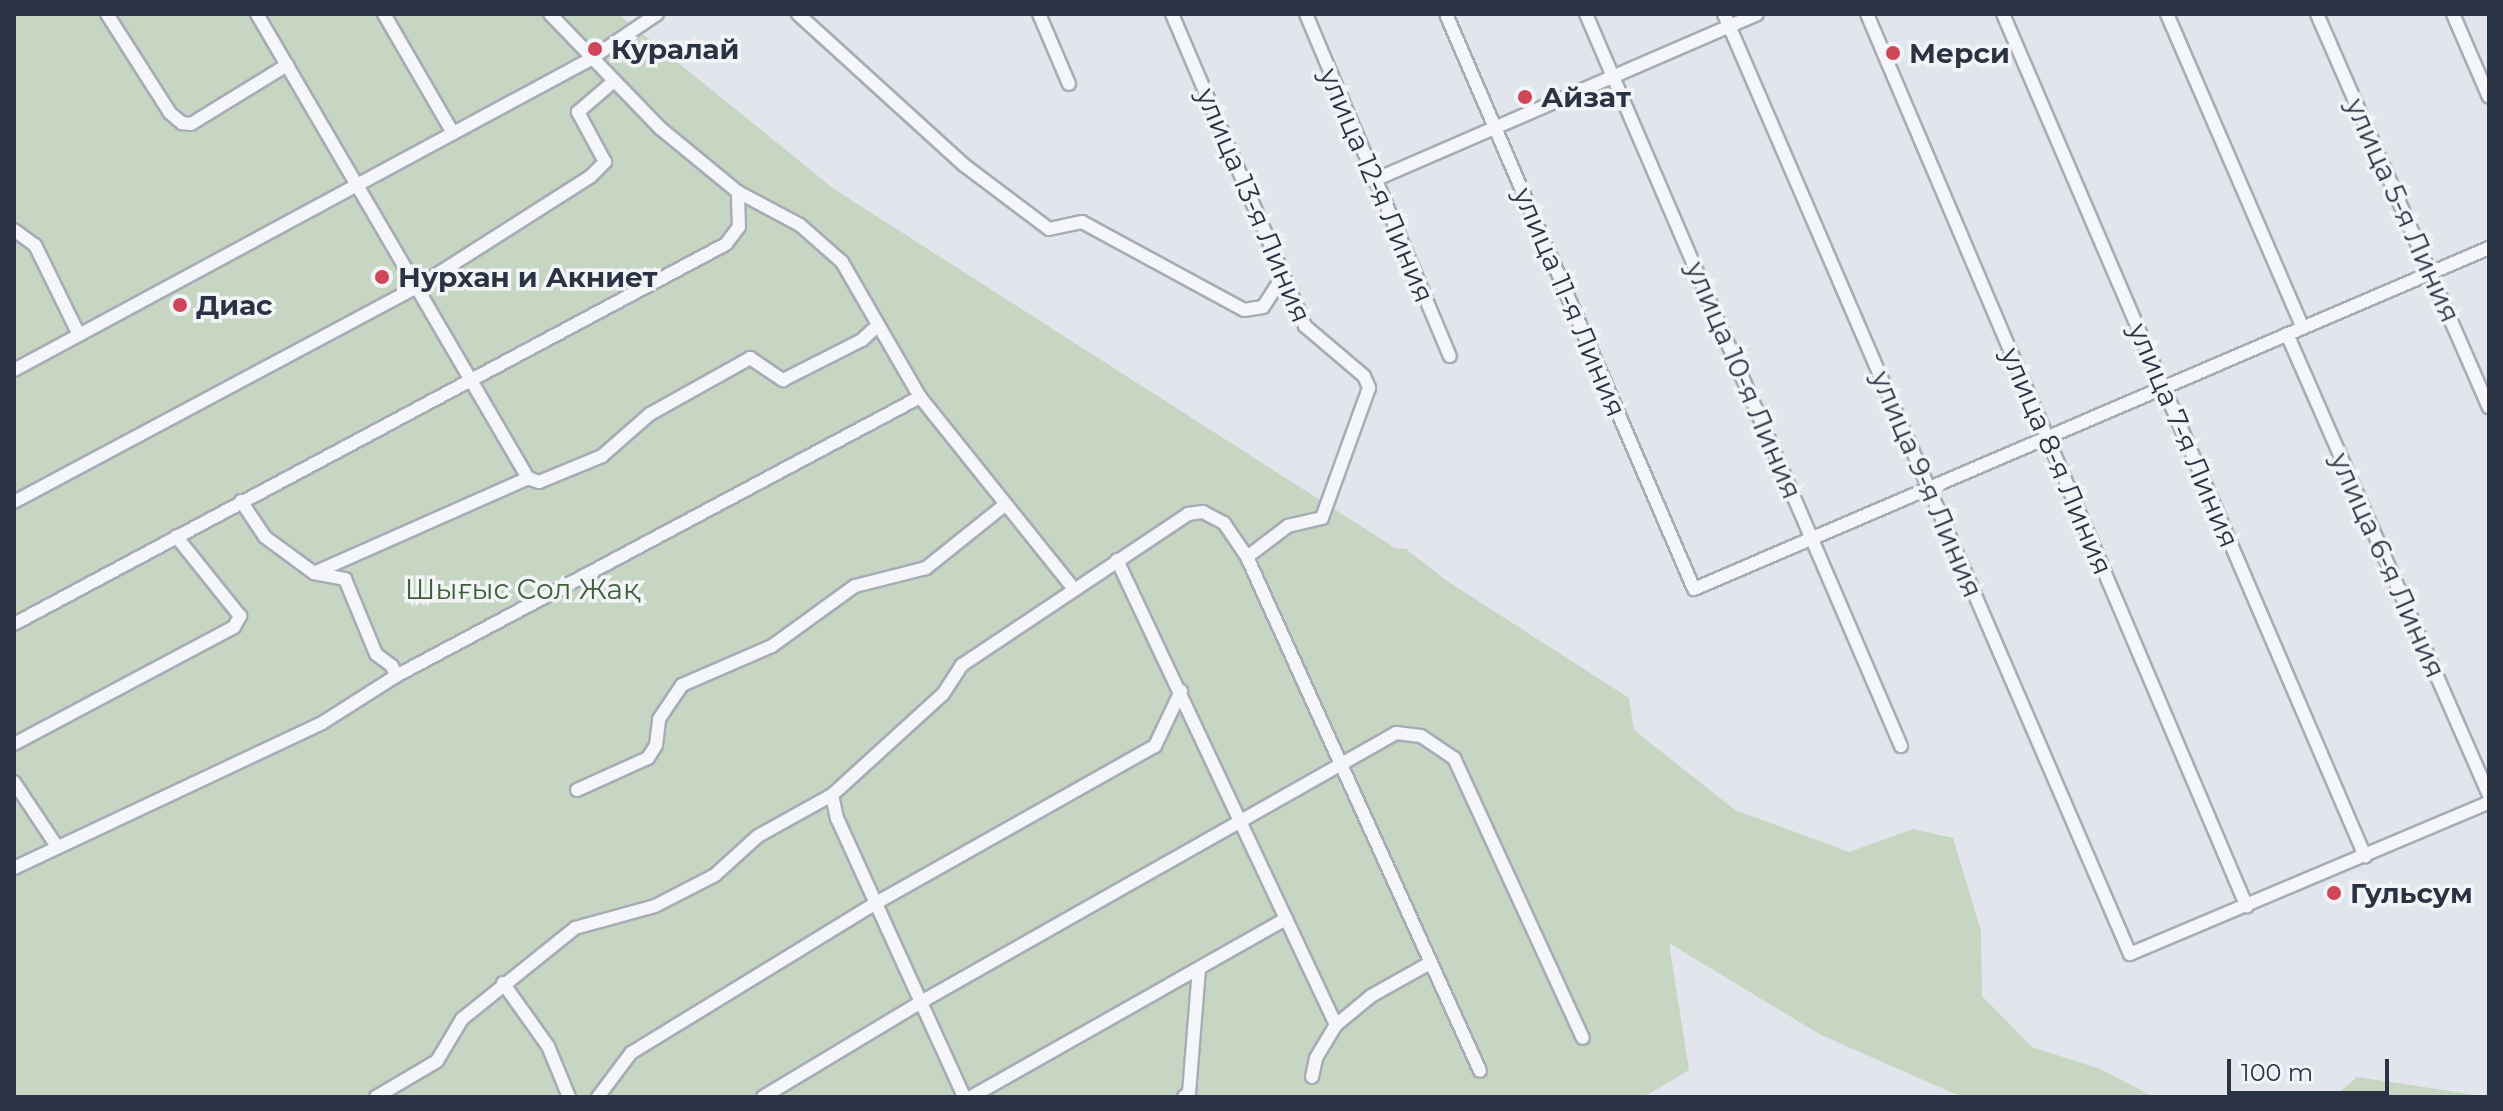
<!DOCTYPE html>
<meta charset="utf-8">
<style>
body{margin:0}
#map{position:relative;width:2503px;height:1111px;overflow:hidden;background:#e2e5eb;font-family:Montserrat,sans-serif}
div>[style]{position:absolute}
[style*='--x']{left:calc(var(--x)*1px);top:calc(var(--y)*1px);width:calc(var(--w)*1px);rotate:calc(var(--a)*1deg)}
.green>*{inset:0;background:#c7d5c3}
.roads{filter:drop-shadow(2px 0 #a7acb5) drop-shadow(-2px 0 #a7acb5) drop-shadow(0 2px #a7acb5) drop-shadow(0 -2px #a7acb5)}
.minor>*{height:12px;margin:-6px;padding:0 6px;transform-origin:6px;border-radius:6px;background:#f5f6f9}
.dots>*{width:22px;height:22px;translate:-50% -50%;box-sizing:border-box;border:4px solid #f2f4f8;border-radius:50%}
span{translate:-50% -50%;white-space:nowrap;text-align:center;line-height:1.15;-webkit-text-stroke:7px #f2f4f8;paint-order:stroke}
.poi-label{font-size:28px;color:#2a3343;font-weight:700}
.left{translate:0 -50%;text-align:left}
.street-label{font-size:28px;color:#2a3343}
.park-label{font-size:28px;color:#3e5f37}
.frame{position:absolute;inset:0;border:16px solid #2a3343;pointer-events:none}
.scale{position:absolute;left:2227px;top:1059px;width:162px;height:36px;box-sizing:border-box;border:4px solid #2a3343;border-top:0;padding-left:10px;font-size:24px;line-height:28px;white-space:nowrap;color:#2a3343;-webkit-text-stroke:6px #f2f4f8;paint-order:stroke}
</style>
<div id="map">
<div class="green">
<i style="clip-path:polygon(14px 14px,618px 14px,834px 189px,1395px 548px,1406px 549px,1447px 581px,1629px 698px,1634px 730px,1735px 810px,1849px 852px,1913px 829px,1953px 838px,1981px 931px,1982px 996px,2032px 1047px,2100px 1069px,2154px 1097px,1962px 1097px,1821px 1035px,1669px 943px,1689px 1070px,1644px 1097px,14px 1097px)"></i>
<i style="clip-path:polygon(2357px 1077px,2489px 1097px,2334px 1097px)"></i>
</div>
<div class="roads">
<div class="minor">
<i style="--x:107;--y:14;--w:117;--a:57.5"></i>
<i style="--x:170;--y:113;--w:16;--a:40"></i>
<i style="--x:182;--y:123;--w:9;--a:6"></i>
<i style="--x:191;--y:124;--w:113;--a:-31.6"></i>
<i style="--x:257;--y:14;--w:537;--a:59.71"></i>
<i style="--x:384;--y:14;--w:138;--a:59.9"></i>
<i style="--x:550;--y:14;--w:158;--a:46"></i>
<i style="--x:660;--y:128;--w:101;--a:39.4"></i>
<i style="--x:738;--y:192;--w:70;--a:28"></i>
<i style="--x:800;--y:225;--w:56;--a:41.4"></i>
<i style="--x:842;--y:262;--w:156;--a:60"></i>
<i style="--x:920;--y:397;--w:243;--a:51.3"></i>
<i style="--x:798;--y:14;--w:224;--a:42.3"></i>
<i style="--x:964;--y:165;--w:106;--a:37"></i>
<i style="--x:1049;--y:229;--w:34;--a:-12"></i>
<i style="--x:1082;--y:222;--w:184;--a:28.5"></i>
<i style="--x:1244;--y:310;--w:19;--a:-9"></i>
<i style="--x:1263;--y:307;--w:37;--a:-57"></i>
<i style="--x:1039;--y:14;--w:76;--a:66.8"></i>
<i style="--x:1172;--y:14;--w:339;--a:66.9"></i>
<i style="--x:1305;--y:326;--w:77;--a:40.3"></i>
<i style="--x:1364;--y:376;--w:13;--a:67"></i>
<i style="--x:1369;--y:388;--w:138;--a:109.9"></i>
<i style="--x:1322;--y:518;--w:35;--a:167"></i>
<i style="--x:1288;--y:526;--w:51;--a:142.9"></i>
<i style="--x:1306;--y:14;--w:371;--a:67.2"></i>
<i style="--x:1446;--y:14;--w:626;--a:66.67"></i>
<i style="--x:1694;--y:589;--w:865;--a:-23.22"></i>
<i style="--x:1586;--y:14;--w:797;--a:66.72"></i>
<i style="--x:1724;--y:14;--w:1024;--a:66.64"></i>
<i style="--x:2130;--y:954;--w:390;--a:-22.9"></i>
<i style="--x:1867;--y:14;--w:970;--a:66.95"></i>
<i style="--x:2003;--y:14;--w:917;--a:66.74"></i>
<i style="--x:2167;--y:14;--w:342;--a:66.6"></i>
<i style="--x:2317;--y:14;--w:429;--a:66.4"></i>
<i style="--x:2453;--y:14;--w:90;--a:66.6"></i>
<i style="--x:1374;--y:180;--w:417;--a:-23.4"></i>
<i style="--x:14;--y:230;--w:26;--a:36"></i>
<i style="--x:35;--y:245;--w:100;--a:63.9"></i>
<i style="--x:2287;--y:334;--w:503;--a:66.34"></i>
<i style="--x:14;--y:370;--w:653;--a:-28.33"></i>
<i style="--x:589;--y:60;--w:82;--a:-34.1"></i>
<i style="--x:241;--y:501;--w:43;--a:56.3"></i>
<i style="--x:265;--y:537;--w:61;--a:36.3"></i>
<i style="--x:314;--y:573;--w:234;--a:-23.9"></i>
<i style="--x:528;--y:478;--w:12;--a:20"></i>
<i style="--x:539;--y:482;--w:68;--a:-22.4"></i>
<i style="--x:602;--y:456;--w:64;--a:-41.2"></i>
<i style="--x:650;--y:414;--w:115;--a:-29.2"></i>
<i style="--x:750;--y:358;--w:40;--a:34"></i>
<i style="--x:783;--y:380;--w:89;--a:-26.9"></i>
<i style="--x:862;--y:340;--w:22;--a:-43"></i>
<i style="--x:14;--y:502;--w:457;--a:-28.1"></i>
<i style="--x:417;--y:287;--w:206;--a:-32.5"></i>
<i style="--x:591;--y:176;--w:20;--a:-45"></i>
<i style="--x:605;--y:162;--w:57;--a:-118.4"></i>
<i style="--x:578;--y:112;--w:46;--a:-40.6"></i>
<i style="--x:1117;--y:560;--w:514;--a:64.78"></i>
<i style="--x:314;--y:573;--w:32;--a:11"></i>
<i style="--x:345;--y:579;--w:81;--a:67.5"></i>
<i style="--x:376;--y:654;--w:20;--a:37"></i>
<i style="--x:392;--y:666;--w:11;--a:68"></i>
<i style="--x:14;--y:624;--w:807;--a:-28.09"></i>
<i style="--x:726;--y:244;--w:21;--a:-53"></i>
<i style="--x:739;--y:227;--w:35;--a:-92"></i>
<i style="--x:14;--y:744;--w:249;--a:-28"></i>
<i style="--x:234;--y:627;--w:13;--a:-61"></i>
<i style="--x:240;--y:616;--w:102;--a:-128.7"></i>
<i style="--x:14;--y:782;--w:76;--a:56.3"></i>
<i style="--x:577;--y:790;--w:78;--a:-24.3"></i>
<i style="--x:648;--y:758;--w:15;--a:-58"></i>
<i style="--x:656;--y:745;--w:26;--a:-83"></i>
<i style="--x:659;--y:719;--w:41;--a:-55.9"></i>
<i style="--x:682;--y:685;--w:98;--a:-23.4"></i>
<i style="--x:772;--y:646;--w:102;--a:-35.9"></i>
<i style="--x:855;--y:586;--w:73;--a:-14.2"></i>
<i style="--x:926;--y:568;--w:102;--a:-38.7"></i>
<i style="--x:832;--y:795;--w:24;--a:78"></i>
<i style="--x:837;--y:818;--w:307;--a:65.5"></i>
<i style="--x:14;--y:868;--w:340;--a:-25.2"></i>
<i style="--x:322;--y:723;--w:88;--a:-32.4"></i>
<i style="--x:396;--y:676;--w:594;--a:-28.03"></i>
<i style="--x:503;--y:983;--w:77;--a:54.5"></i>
<i style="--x:548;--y:1046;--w:55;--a:67.6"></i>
<i style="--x:1312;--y:1077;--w:19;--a:-78"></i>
<i style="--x:1316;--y:1058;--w:39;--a:-59"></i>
<i style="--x:1336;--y:1025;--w:45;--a:-39.6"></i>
<i style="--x:1371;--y:996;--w:65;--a:-29.3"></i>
<i style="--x:376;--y:1097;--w:71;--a:-30.5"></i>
<i style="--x:437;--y:1061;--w:49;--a:-59.2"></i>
<i style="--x:462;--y:1019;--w:145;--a:-38.8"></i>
<i style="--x:575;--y:928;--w:83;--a:-15.4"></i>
<i style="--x:655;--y:906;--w:68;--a:-27.3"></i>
<i style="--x:715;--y:875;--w:58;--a:-42.2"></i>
<i style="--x:758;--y:836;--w:85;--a:-29"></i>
<i style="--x:832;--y:795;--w:150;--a:-42.3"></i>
<i style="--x:943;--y:694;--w:35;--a:-57"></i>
<i style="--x:962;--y:665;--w:272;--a:-33.7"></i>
<i style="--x:1188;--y:514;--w:15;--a:-8"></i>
<i style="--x:1203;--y:512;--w:24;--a:28"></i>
<i style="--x:1224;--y:523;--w:41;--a:55.9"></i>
<i style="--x:1247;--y:557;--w:564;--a:65.61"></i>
<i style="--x:598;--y:1097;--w:55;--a:-53.1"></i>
<i style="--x:631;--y:1053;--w:287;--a:-31.5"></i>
<i style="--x:876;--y:903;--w:320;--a:-29.4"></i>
<i style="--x:1155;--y:746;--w:61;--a:-64.7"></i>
<i style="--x:763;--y:1097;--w:184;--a:-31"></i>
<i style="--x:921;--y:1002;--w:546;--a:-29.52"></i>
<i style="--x:1396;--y:733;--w:25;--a:7"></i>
<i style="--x:1421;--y:736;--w:40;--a:34"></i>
<i style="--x:1454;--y:758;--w:308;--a:65.3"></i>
<i style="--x:971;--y:1097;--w:362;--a:-29.5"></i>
<i style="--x:1184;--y:1097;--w:6;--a:-39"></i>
<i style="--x:1189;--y:1093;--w:125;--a:-85.4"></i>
</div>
</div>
<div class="dots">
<i style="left:595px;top:49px;background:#d14559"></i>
<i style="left:1893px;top:53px;background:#d14559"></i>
<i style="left:1525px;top:97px;background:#d14559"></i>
<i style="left:382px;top:277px;background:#d14559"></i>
<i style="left:180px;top:305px;background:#d14559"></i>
<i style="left:2334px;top:893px;background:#d14559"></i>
</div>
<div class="poi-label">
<span class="left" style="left:611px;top:49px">Куралай</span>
<span class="left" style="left:1909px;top:53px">Мерси</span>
<span class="left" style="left:1541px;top:97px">Айзат</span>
<span class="left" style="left:398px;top:277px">Нурхан и Акниет</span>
<span class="left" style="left:196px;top:305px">Диас</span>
<span class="left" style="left:2350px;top:893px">Гульсум</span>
</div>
<div class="street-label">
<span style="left:1377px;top:185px;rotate:67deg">улица 12-я Линия</span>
<span style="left:1254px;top:205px;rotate:67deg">улица 13-я Линия</span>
<span style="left:2403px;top:210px;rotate:66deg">улица 5-я Линия</span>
<span style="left:1570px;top:302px;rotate:67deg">улица 11-я Линия</span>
<span style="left:1744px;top:380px;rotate:67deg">улица 10-я Линия</span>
<span style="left:2184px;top:435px;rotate:67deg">улица 7-я Линия</span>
<span style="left:2057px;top:461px;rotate:67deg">улица 8-я Линия</span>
<span style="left:1927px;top:484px;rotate:67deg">улица 9-я Линия</span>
<span style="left:2388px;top:565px;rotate:66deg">улица 6-я Линия</span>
</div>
<div class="park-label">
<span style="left:522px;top:589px">Шығыс Сол Жақ</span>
</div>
<div class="frame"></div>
<div class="scale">100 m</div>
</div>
